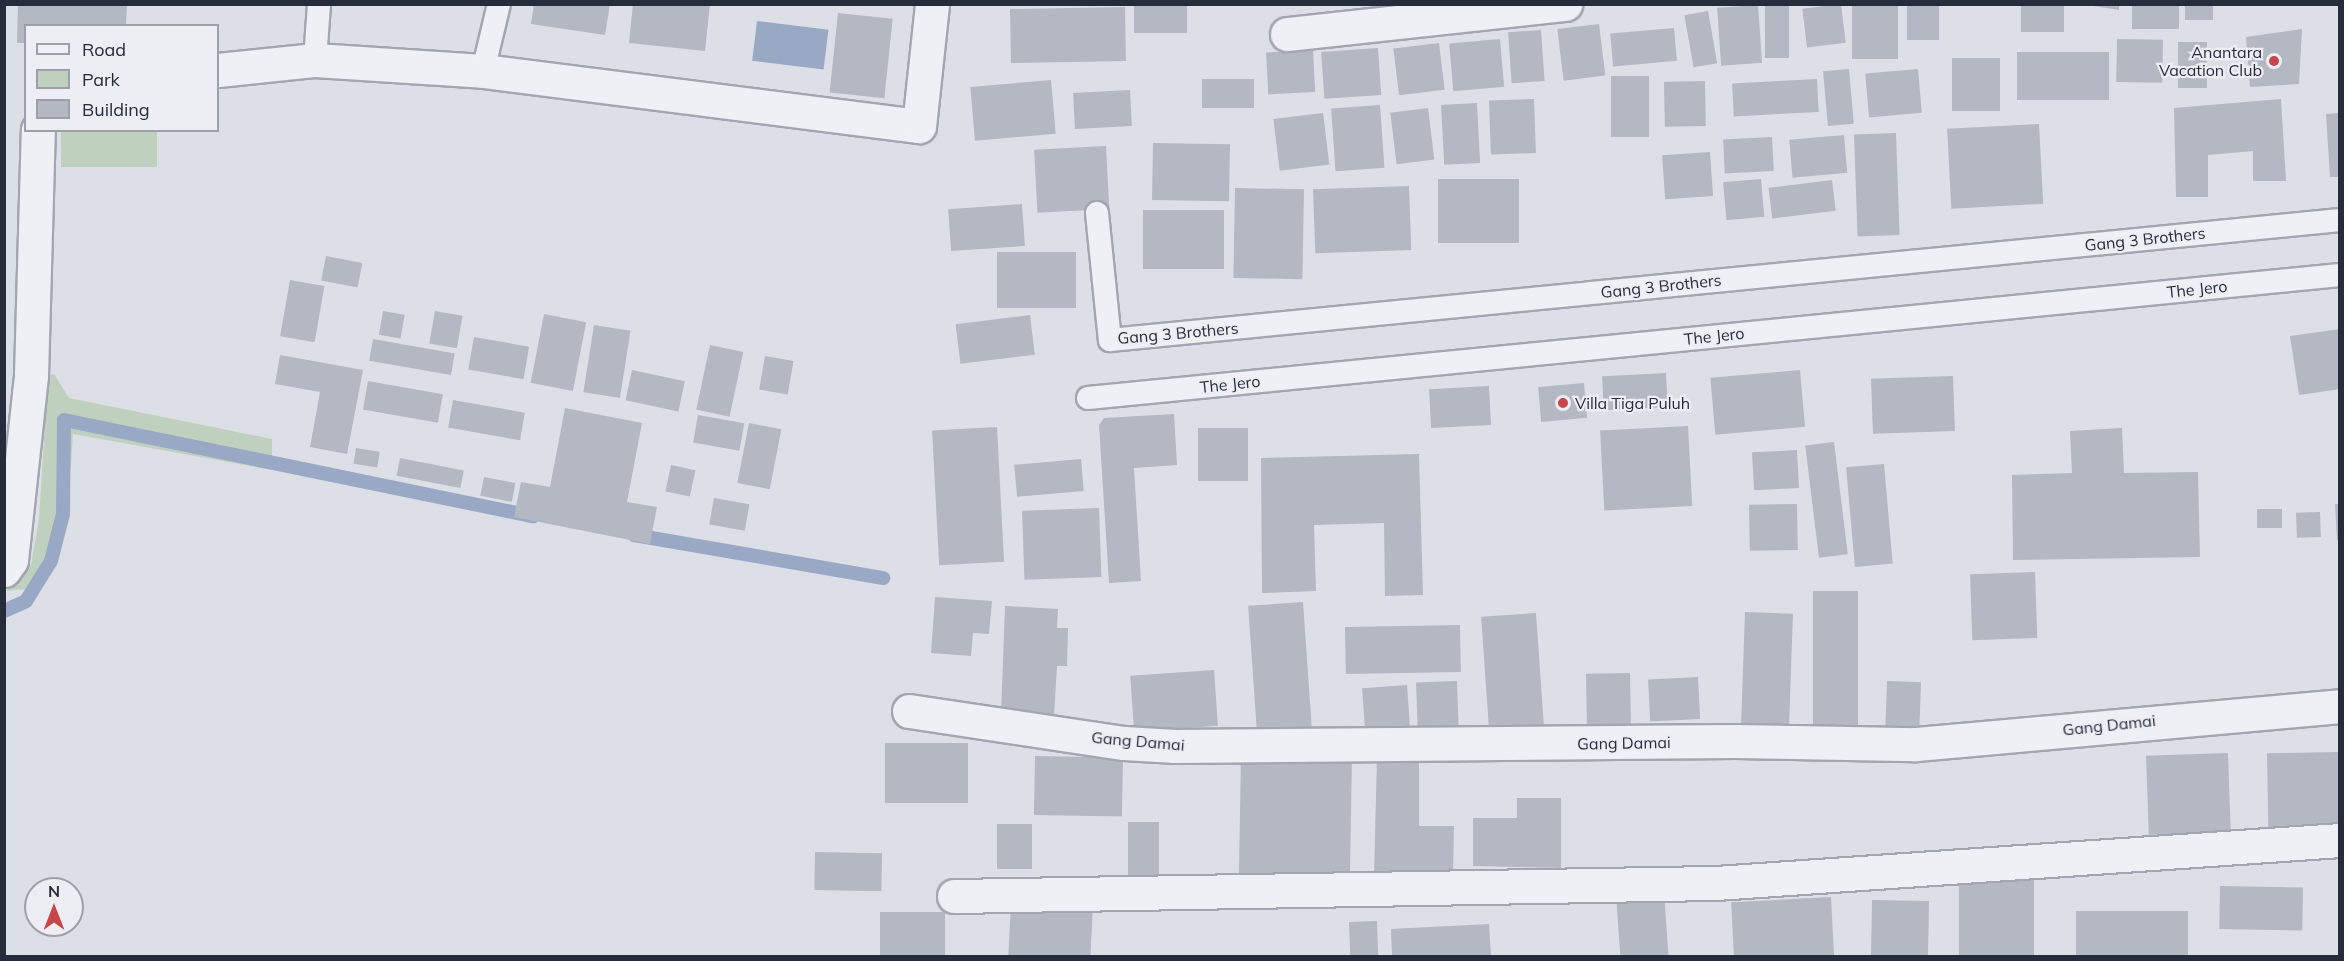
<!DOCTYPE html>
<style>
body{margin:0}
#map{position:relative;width:2344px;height:961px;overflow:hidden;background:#dddfe6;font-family:Mulish,sans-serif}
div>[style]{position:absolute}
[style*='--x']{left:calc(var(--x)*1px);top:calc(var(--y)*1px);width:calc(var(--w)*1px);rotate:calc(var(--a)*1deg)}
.green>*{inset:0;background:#c0d0be;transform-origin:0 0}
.water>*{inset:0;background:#99a9c5;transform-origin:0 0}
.stream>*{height:14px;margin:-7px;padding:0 7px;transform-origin:7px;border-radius:7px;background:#99a9c5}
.building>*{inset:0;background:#b4b8c3;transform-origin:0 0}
.roads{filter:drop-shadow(2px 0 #a3a6b0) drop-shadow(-2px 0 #a3a6b0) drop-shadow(0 2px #a3a6b0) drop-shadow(0 -2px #a3a6b0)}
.lane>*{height:22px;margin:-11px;padding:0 11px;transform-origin:11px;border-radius:11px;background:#eff0f5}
.street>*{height:33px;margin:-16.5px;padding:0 16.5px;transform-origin:16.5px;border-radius:16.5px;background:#eff0f5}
.dots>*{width:16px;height:16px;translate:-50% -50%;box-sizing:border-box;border:3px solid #eceef4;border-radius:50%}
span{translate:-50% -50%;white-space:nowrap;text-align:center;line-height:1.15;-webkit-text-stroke:4.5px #eceef4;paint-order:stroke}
.poi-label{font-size:16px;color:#272c3c}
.right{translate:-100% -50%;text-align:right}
.left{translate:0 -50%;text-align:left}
.street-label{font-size:16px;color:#272c3c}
.frame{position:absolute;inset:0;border:6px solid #272c3c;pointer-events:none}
.legend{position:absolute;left:24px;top:24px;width:195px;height:108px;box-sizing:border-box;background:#eceef4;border:2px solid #9da0aa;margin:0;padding:8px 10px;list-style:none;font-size:18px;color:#272c3c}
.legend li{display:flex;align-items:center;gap:12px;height:30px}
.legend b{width:30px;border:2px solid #9da0aa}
.north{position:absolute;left:24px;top:877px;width:60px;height:60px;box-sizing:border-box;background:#eceef4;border:2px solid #9da0aa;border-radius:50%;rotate:0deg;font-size:16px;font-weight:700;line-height:24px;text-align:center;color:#272c3c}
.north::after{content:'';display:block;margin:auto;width:21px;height:27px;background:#c84549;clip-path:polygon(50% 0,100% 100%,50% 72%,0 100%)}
</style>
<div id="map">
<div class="green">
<i style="left:61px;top:131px;width:96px;height:36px"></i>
<i style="clip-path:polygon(54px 374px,69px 398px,272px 439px,272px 470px,73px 434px,71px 465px,47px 554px,27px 589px,6px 591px,31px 565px,39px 519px,48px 375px)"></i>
</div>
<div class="water">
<i style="left:757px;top:21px;width:72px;height:40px;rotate:7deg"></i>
</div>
<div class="stream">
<i style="--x:634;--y:535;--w:253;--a:9.8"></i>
<i style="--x:4;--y:611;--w:24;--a:-24"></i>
<i style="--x:26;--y:601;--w:47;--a:-58"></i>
<i style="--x:51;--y:561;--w:49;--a:-75.7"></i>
<i style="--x:63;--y:514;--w:94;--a:-89.4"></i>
<i style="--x:64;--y:420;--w:479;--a:11.6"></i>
</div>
<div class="building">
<i style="clip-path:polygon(18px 4px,127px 4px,126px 26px,26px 26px,26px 43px,17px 43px)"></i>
<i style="clip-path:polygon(534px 4px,610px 4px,605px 35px,531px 24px)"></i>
<i style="clip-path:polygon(633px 4px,710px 4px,705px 51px,629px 43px)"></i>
<i style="left:1134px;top:4px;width:53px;height:29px"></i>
<i style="left:1765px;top:4px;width:24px;height:54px"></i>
<i style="left:1841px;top:4px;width:39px;height:39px;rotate:83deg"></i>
<i style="left:1852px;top:4px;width:46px;height:55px"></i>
<i style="left:1907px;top:4px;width:32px;height:36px"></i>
<i style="left:2021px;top:4px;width:43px;height:28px"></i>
<i style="clip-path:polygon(2081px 4px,2119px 4px,2119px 10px)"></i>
<i style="left:2132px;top:4px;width:47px;height:25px"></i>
<i style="left:2185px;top:4px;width:28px;height:16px"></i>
<i style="left:1758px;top:5px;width:58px;height:41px;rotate:86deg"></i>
<i style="left:1125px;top:7px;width:54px;height:115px;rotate:89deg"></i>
<i style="left:1708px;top:11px;width:53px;height:24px;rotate:80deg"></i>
<i style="left:838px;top:13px;width:55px;height:80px;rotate:6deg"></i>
<i style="left:1599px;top:24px;width:52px;height:42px;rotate:83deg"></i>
<i style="left:1674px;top:28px;width:33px;height:64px;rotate:85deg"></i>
<i style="clip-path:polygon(2302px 29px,2299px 84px,2250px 87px,2246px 37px)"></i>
<i style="left:1541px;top:30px;width:51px;height:33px;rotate:86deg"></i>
<i style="left:1500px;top:39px;width:48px;height:51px;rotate:85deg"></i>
<i style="left:2117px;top:39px;width:46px;height:43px;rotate:1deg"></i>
<i style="left:2178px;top:42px;width:29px;height:46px"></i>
<i style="left:1439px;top:43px;width:47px;height:46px;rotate:83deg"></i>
<i style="left:1378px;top:48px;width:47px;height:57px;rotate:86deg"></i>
<i style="left:1313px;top:50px;width:42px;height:47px;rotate:87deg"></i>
<i style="left:2017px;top:52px;width:92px;height:48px"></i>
<i style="left:1952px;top:58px;width:48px;height:53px"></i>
<i style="left:1849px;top:69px;width:55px;height:26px;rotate:85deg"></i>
<i style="left:1918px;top:69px;width:44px;height:53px;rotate:85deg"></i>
<i style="left:1611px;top:76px;width:38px;height:61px"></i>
<i style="left:1254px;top:79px;width:29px;height:52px;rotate:90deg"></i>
<i style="left:1817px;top:79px;width:33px;height:85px;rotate:87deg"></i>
<i style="left:1051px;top:80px;width:54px;height:81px;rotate:85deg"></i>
<i style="left:1705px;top:81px;width:45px;height:41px;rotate:89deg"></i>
<i style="left:1130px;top:90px;width:36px;height:57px;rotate:87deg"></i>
<i style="left:1534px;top:99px;width:54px;height:45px;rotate:88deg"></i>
<i style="clip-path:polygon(2281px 99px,2286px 181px,2253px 181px,2253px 151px,2208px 155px,2208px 197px,2176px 197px,2174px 108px)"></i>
<i style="left:1477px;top:103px;width:60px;height:36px;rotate:87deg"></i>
<i style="left:1380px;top:105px;width:63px;height:49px;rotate:86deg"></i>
<i style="left:1428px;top:108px;width:52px;height:38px;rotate:83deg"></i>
<i style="left:1323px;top:113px;width:52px;height:50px;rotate:83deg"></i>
<i style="clip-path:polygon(2340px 113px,2340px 177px,2330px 177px,2326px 114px)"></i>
<i style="left:2039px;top:124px;width:80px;height:92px;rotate:87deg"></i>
<i style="left:1896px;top:133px;width:102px;height:42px;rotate:88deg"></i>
<i style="left:1844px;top:135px;width:38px;height:55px;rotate:85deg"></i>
<i style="left:1772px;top:137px;width:34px;height:49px;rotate:87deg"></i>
<i style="left:1153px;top:143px;width:77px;height:57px;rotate:1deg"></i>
<i style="left:1106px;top:146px;width:63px;height:72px;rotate:87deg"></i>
<i style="left:1710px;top:152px;width:44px;height:48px;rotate:86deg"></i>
<i style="left:1438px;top:179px;width:81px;height:64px"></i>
<i style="left:1761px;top:179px;width:38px;height:38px;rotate:85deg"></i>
<i style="left:1832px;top:180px;width:31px;height:64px;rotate:83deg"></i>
<i style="left:1409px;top:186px;width:64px;height:96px;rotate:88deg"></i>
<i style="left:1235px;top:188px;width:69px;height:90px;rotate:1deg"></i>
<i style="left:1022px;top:204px;width:42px;height:74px;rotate:86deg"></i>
<i style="left:1143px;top:210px;width:81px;height:59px"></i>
<i style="left:997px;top:252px;width:79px;height:56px"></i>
<i style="left:326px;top:256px;width:37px;height:25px;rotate:11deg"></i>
<i style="left:290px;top:280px;width:35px;height:57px;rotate:10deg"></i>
<i style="left:383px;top:311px;width:22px;height:24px;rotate:10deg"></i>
<i style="left:435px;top:311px;width:28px;height:33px;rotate:10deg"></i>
<i style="left:544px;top:314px;width:43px;height:70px;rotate:11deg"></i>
<i style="left:1030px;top:315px;width:40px;height:75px;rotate:83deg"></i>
<i style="left:594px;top:325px;width:37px;height:68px;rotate:9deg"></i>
<i style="clip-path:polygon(2340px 329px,2340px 389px,2299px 395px,2290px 336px)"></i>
<i style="left:474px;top:337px;width:56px;height:33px;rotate:10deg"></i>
<i style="left:373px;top:339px;width:83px;height:22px;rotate:10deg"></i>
<i style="left:710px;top:345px;width:34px;height:66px;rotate:12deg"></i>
<i style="clip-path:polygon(280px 355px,363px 370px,347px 454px,310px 447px,320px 392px,275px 384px)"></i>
<i style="left:765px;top:356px;width:29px;height:34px;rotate:10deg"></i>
<i style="left:632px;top:370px;width:54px;height:31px;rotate:12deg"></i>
<i style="left:1800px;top:370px;width:57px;height:90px;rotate:85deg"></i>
<i style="left:1666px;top:373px;width:34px;height:64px;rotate:87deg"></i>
<i style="left:1953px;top:376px;width:55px;height:82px;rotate:88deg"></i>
<i style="left:368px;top:381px;width:76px;height:29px;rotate:10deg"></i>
<i style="left:1584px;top:383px;width:35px;height:46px;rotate:85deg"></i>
<i style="left:1489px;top:386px;width:39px;height:60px;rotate:87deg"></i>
<i style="left:453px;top:400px;width:73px;height:28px;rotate:10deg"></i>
<i style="clip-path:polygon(565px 408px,642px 423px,627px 502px,657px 507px,650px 544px,514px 517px,521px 482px,550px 487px)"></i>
<i style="clip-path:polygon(1174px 414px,1177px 465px,1134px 468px,1141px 581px,1109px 583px,1099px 425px,1104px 418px)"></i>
<i style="left:698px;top:415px;width:47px;height:28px;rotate:10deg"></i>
<i style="left:749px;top:423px;width:33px;height:61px;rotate:11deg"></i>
<i style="left:1688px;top:426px;width:80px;height:88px;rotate:87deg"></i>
<i style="left:997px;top:427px;width:135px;height:65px;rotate:87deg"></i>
<i style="left:1198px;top:428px;width:50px;height:53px"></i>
<i style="clip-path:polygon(2122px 428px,2124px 473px,2198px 472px,2200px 557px,2013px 560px,2012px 475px,2072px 473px,2070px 431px)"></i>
<i style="left:1834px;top:442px;width:113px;height:29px;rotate:83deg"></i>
<i style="left:356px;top:448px;width:24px;height:16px;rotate:9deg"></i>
<i style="left:1797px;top:450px;width:38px;height:45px;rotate:87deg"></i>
<i style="clip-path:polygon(1419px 454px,1423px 595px,1385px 596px,1384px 523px,1314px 525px,1316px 591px,1262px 593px,1261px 458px)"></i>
<i style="left:400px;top:458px;width:65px;height:18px;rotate:11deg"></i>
<i style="left:1081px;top:459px;width:32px;height:67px;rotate:85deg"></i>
<i style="left:1884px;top:464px;width:100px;height:38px;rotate:85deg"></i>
<i style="left:671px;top:465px;width:25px;height:27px;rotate:12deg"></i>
<i style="left:484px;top:477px;width:32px;height:19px;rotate:11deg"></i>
<i style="left:714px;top:498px;width:36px;height:27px;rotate:10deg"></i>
<i style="left:1797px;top:504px;width:46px;height:48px;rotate:89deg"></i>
<i style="clip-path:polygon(2335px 504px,2340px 504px,2340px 540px,2337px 540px)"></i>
<i style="left:1099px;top:508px;width:69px;height:77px;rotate:88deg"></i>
<i style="left:2282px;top:509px;width:19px;height:25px;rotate:90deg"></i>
<i style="left:2320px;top:512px;width:25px;height:24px;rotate:88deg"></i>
<i style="left:2035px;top:572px;width:66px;height:65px;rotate:88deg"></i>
<i style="left:1813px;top:591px;width:45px;height:137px"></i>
<i style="clip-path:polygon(935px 597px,992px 601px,989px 634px,973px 633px,971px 656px,931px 653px)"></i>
<i style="left:1303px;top:602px;width:128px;height:55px;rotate:86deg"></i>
<i style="clip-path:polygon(1005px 606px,1058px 609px,1057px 628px,1068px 628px,1067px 666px,1057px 666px,1054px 716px,1001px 714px)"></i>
<i style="left:1745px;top:612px;width:48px;height:121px;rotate:2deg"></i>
<i style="left:1536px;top:613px;width:114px;height:55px;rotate:86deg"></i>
<i style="left:1460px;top:625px;width:47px;height:115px;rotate:89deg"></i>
<i style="left:1214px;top:670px;width:56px;height:84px;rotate:86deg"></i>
<i style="left:1630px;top:673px;width:54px;height:44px;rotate:89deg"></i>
<i style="left:1698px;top:677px;width:42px;height:50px;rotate:87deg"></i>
<i style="left:1457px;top:681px;width:49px;height:41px;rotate:88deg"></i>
<i style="left:1887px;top:681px;width:34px;height:50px;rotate:2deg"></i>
<i style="left:1407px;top:685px;width:46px;height:45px;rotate:86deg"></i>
<i style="left:885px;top:743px;width:83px;height:60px"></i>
<i style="left:2339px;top:752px;width:83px;height:72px;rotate:89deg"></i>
<i style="left:2228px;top:753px;width:79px;height:82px;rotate:88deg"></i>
<i style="left:1241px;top:755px;width:111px;height:119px;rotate:1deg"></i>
<i style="left:1035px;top:756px;width:88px;height:59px;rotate:1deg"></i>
<i style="clip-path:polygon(1377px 756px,1419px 757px,1419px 826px,1454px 826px,1453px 875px,1374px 877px)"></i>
<i style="clip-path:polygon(1517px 798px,1561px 798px,1561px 868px,1473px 866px,1473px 818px,1517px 818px)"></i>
<i style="left:1128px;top:822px;width:31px;height:55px"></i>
<i style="left:997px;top:824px;width:35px;height:45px"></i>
<i style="left:815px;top:852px;width:67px;height:38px;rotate:1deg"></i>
<i style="left:1959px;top:877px;width:75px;height:79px"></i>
<i style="left:2220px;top:886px;width:83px;height:43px;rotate:1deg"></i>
<i style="left:1664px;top:892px;width:64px;height:48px;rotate:86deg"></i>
<i style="left:1831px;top:897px;width:59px;height:100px;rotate:87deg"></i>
<i style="left:1872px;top:900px;width:57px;height:56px;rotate:1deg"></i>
<i style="left:1011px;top:904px;width:82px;height:51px;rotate:3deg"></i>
<i style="left:2076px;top:911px;width:112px;height:45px"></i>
<i style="left:945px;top:912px;width:44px;height:65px;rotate:90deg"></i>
<i style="left:1377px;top:921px;width:35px;height:28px;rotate:88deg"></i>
<i style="clip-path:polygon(1489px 924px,1491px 956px,1392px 956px,1391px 929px)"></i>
</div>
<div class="roads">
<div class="lane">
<i style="--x:315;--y:60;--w:56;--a:-85.9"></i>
<i style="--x:483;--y:71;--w:69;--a:-76.6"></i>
<i style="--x:1097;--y:213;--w:128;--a:84.2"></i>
<i style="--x:1110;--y:340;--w:1236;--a:-5.57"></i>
<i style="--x:1088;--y:398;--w:1258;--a:-5.61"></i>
</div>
<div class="street">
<i style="--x:1287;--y:34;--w:280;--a:-6.2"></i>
<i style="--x:218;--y:70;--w:98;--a:-5.9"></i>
<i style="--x:315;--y:60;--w:168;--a:3.7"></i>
<i style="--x:483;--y:71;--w:439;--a:7.2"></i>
<i style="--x:919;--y:126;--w:123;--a:-83.9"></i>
<i style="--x:4;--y:570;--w:12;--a:-55"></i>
<i style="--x:11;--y:560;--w:186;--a:-83.8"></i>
<i style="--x:31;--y:375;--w:245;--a:-88.4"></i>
<i style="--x:909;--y:711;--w:217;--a:8.5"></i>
<i style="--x:1124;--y:743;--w:51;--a:3.4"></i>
<i style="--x:1175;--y:746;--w:561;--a:-0.51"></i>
<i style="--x:1736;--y:741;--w:180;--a:1"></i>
<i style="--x:1916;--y:744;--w:426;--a:-5.1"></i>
<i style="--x:954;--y:896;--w:762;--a:-0.98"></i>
<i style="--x:1716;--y:883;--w:625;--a:-3.94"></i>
</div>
</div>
<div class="dots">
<i style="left:2274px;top:61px;background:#c84549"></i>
<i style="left:1563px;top:403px;background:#c84549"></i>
</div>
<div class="poi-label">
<span class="right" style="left:2262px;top:61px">Anantara<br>Vacation Club</span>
<span class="left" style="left:1575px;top:403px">Villa Tiga Puluh</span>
</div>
<div class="street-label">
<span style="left:2145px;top:239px;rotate:-6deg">Gang 3 Brothers</span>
<span style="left:1661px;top:286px;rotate:-6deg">Gang 3 Brothers</span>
<span style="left:2197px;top:289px;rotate:-6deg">The Jero</span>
<span style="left:1178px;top:333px;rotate:-5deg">Gang 3 Brothers</span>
<span style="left:1714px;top:336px;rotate:-6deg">The Jero</span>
<span style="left:1230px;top:384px;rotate:-6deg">The Jero</span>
<span style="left:2109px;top:725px;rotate:-6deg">Gang Damai</span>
<span style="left:1138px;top:741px;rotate:5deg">Gang Damai</span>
<span style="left:1624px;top:743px;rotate:-1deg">Gang Damai</span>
</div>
<div class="frame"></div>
<ul class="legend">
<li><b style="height:8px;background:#eff0f5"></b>Road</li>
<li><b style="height:16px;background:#c0d0be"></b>Park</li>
<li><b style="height:16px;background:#b4b8c3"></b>Building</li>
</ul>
<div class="north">N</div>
</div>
